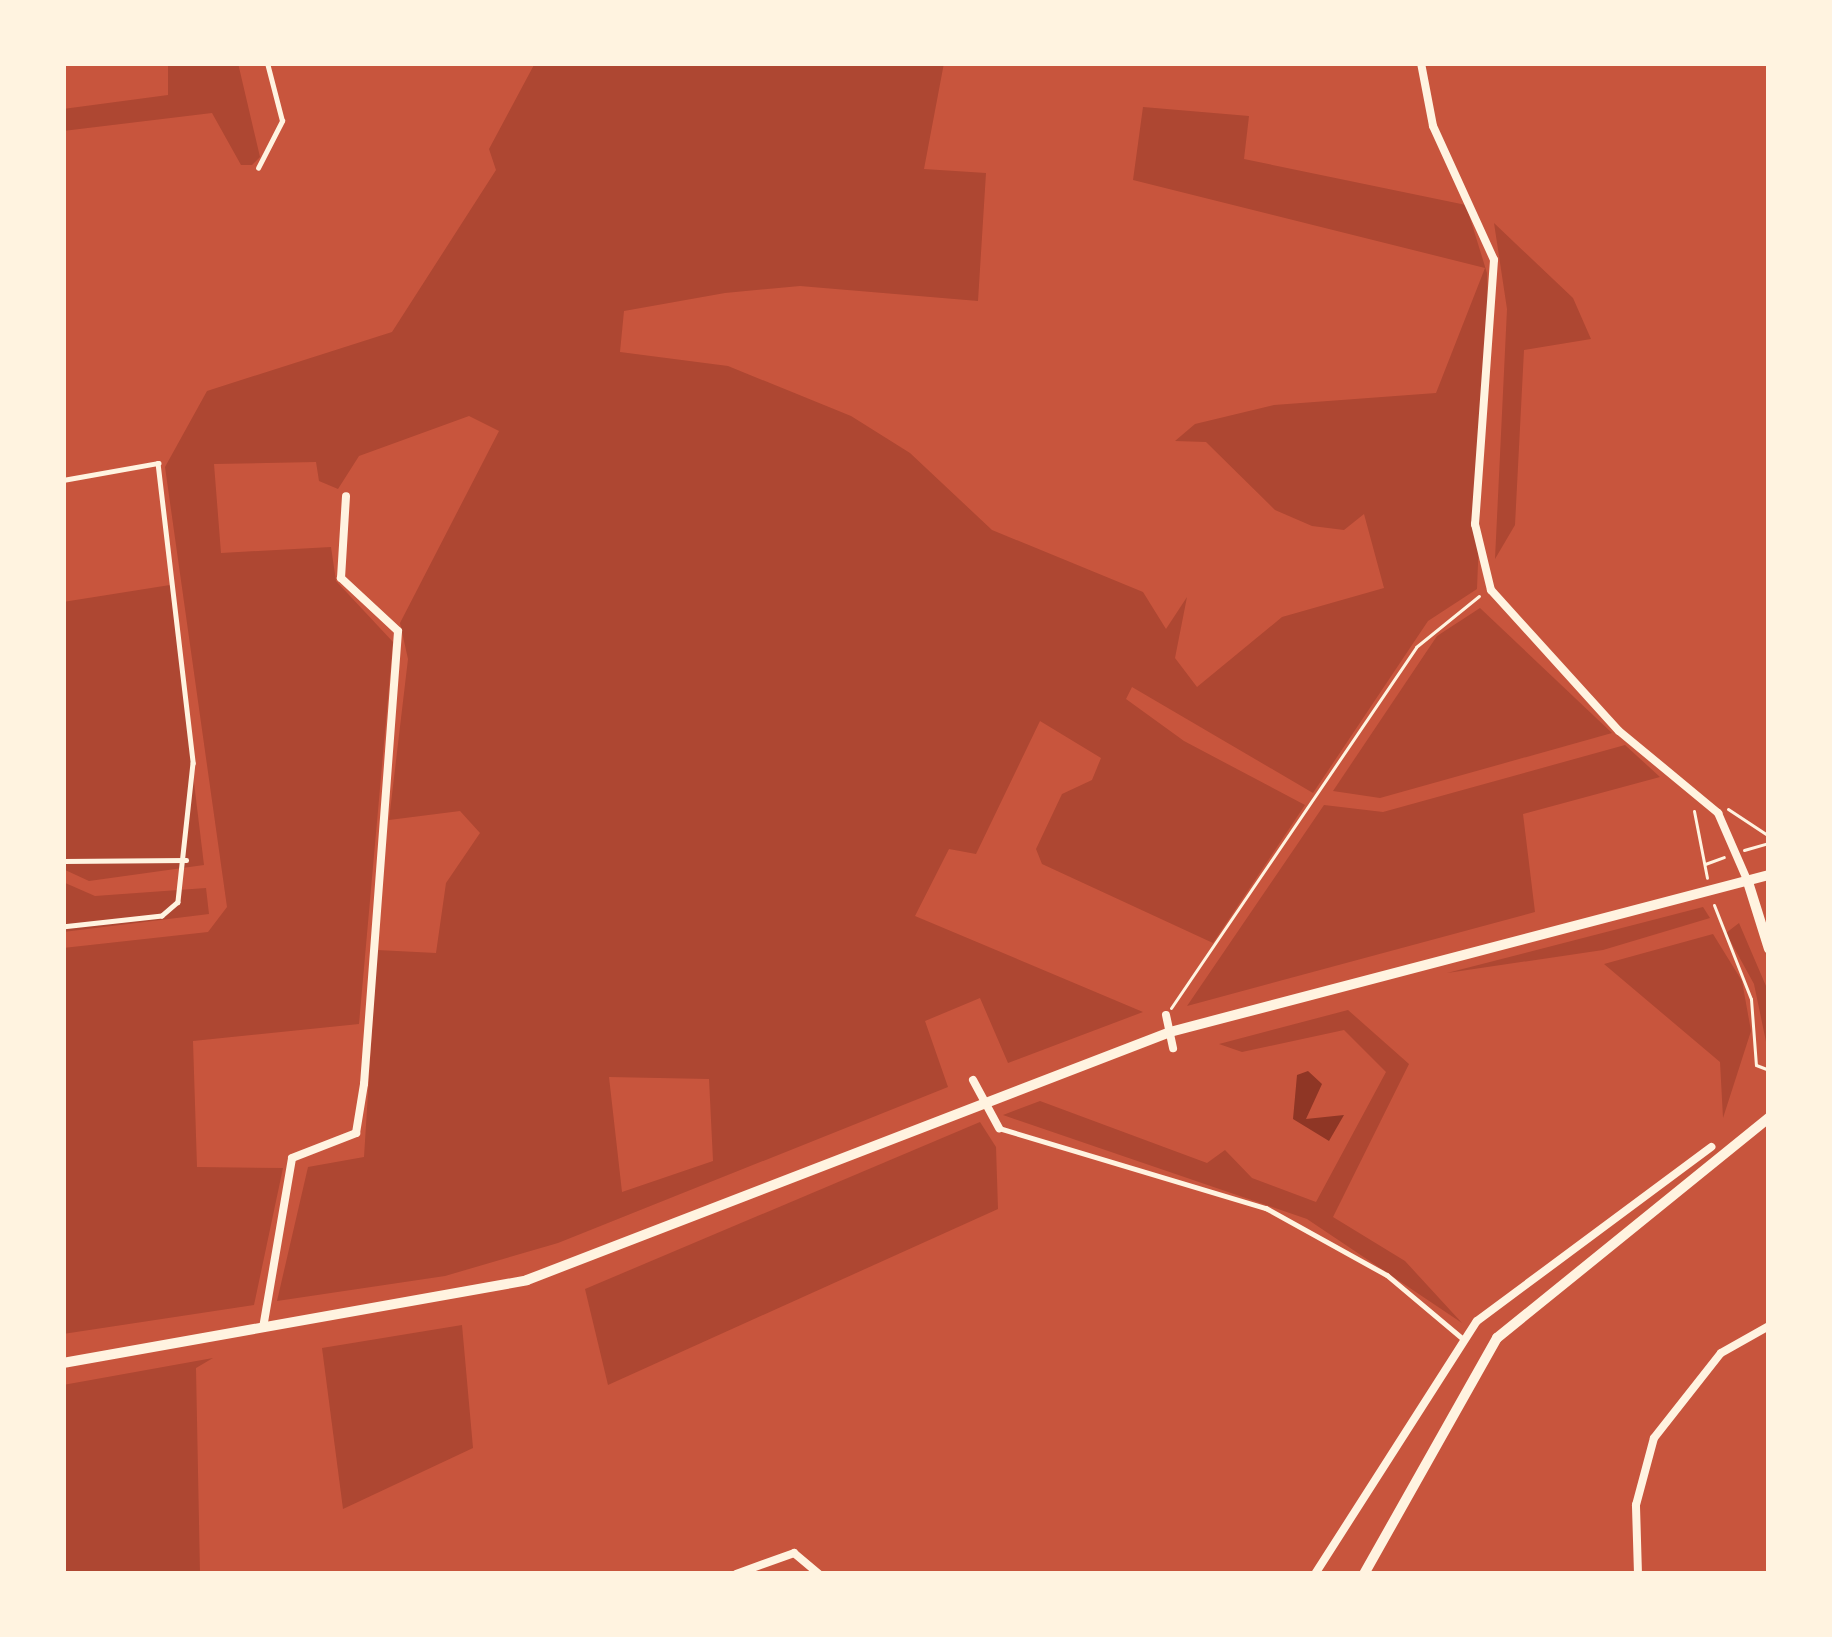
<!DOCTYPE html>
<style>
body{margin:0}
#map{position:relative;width:1832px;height:1637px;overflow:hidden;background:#c8553d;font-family:Ubuntu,sans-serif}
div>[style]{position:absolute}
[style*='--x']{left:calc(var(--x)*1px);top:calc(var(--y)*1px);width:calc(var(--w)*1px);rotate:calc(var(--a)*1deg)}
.green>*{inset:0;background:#ae4732}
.water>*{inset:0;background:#8f3625}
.path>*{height:3px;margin:-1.5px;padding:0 1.5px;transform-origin:1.5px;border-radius:1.5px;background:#fff3e0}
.service>*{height:4.5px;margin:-2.25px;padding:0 2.25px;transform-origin:2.25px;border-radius:2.25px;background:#fff3e0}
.minor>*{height:8px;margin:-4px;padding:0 4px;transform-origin:4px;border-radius:4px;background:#fff3e0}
.secondary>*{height:10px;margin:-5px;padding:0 5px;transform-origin:5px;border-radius:5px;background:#fff3e0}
span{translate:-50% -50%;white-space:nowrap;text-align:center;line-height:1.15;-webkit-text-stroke:9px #fff3e0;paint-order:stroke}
.frame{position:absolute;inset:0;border:66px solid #fff3e0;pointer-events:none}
</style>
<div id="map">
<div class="green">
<i style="clip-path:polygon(168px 63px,238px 63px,260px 157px,252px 165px,241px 165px,212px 113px,63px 131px,63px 109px,168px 95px)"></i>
<i style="clip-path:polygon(evenodd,535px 63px,944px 63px,924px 169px,986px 173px,978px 301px,800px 286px,725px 293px,624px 311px,620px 352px,728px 366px,851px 416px,910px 453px,992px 530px,1143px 592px,1166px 629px,1187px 597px,1175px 658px,1197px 687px,1282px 617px,1384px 588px,1364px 514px,1344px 530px,1312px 526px,1275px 510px,1206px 442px,1175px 441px,1195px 424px,1274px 405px,1436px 393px,1485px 268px,1133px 180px,1143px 107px,1249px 116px,1244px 159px,1466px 205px,1487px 273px,1488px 309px,1477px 589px,1428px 621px,1313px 793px,1132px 687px,1126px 699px,1184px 741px,1305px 805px,1213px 943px,1042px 864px,1036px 849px,1062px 794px,1092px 780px,1101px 758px,1040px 721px,976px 854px,949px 849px,915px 916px,1143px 1012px,1008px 1063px,980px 998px,925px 1021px,948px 1087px,558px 1243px,445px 1276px,277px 1301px,308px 1167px,364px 1157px,377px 950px,436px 953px,446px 883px,480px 833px,460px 811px,389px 820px,408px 659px,400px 623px,499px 431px,469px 416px,359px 456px,338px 489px,319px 481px,316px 462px,214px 464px,221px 553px,331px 547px,336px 581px,393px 642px,359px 1024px,193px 1041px,197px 1167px,283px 1168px,254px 1305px,63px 1334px,63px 948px,208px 932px,227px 907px,165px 467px,207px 391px,392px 332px,496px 170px,489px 149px,535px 63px,609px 1077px,709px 1079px,713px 1161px,622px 1192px,609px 1077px)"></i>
<i style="clip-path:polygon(1494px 223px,1573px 298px,1591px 339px,1524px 350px,1515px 525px,1495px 559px,1507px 309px)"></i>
<i style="clip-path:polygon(170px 585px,204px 865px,89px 881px,63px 869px,63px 602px)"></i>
<i style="clip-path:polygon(1480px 608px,1612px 733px,1380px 798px,1333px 791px,1437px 636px)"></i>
<i style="clip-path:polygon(1625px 745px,1660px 777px,1523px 814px,1535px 912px,1187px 1006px,1324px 805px,1383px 812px)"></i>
<i style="clip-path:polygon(63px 882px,95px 896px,206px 888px,209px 914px,63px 932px)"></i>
<i style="clip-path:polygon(1703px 907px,1710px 918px,1603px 950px,1447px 973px)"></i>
<i style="clip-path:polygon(1739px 923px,1769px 993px,1769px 1056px,1754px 984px,1726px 933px)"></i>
<i style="clip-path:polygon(1713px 934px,1742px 981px,1751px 1031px,1723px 1118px,1720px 1062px,1604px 964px)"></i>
<i style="clip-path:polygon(1348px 1010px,1409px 1064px,1333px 1217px,1405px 1261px,1462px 1323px,1307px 1219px,1003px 1115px,1040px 1101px,1207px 1163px,1225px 1150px,1252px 1178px,1316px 1202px,1386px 1072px,1344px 1030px,1242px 1052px,1219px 1044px)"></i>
<i style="clip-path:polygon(980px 1122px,996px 1147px,998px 1209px,608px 1385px,585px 1289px)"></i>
<i style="clip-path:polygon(462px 1325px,473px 1448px,343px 1509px,322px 1348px)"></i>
<i style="clip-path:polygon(213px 1358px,196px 1368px,200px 1574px,63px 1574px,63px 1385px)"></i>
</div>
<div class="water">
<i style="clip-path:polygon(1308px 1071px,1322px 1084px,1306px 1119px,1344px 1115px,1329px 1141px,1293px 1119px,1297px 1075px)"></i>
</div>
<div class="path">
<i style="--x:1728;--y:809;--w:49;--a:33.4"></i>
<i style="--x:1694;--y:811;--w:68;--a:79"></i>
<i style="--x:1744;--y:850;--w:26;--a:-16"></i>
<i style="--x:1705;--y:864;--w:20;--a:-20"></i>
<i style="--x:1714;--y:905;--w:101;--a:68.5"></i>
<i style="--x:1751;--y:999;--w:66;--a:85.7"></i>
<i style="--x:1756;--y:1065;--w:14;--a:21"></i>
<i style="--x:1171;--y:1008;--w:436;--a:-55.8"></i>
<i style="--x:1416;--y:647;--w:81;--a:-39"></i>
</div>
<div class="service">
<i style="--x:258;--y:168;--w:53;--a:-62.9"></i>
<i style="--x:282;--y:121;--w:60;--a:-104.5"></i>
<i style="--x:63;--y:480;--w:97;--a:-10.1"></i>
<i style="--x:158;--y:463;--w:302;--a:83.3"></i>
<i style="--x:193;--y:763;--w:140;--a:96.2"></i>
<i style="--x:178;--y:902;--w:21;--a:139"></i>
<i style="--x:162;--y:916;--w:100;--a:173.7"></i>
<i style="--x:63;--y:861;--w:123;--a:-0.5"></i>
<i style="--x:999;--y:1128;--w:279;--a:16.7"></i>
<i style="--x:1266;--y:1208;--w:138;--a:29"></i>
<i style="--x:1387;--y:1275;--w:98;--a:40"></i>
</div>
<div class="minor">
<i style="--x:1421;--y:63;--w:64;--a:79.2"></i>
<i style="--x:1433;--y:126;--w:147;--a:65.5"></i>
<i style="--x:1494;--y:260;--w:265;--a:94.1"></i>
<i style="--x:1475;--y:524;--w:68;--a:76.4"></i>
<i style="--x:1491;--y:590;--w:190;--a:47.8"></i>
<i style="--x:1619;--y:731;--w:129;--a:39.6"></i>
<i style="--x:1718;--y:813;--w:75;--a:66.5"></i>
<i style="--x:1166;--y:1015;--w:34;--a:78"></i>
<i style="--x:973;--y:1080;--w:55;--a:61.6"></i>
<i style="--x:263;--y:1328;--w:172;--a:-80.3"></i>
<i style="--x:292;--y:1158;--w:69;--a:-21.3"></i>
<i style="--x:356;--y:1133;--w:50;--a:-80.7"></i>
<i style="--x:364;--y:1084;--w:454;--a:-85.7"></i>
<i style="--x:398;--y:631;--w:78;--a:-137.1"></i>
<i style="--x:341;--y:578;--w:82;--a:-86.5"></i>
<i style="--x:736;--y:1574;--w:62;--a:-19.9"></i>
<i style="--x:794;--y:1553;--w:33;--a:40"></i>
<i style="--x:1315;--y:1574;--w:300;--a:-57.4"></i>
<i style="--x:1477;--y:1321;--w:292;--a:-36.6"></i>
<i style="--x:1638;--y:1574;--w:69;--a:-91.7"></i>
<i style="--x:1636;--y:1505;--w:69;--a:-75"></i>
<i style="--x:1654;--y:1438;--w:108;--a:-51.8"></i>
<i style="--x:1721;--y:1353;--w:55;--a:-29.4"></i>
</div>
<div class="secondary">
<i style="--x:1748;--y:882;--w:70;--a:72.6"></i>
<i style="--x:63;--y:1363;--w:471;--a:-10.1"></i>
<i style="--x:527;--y:1280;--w:689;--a:-21.09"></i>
<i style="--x:1170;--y:1032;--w:619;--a:-14.69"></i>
<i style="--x:1364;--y:1574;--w:271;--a:-60.6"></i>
<i style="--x:1497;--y:1338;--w:350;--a:-39"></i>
</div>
<div class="frame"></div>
</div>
